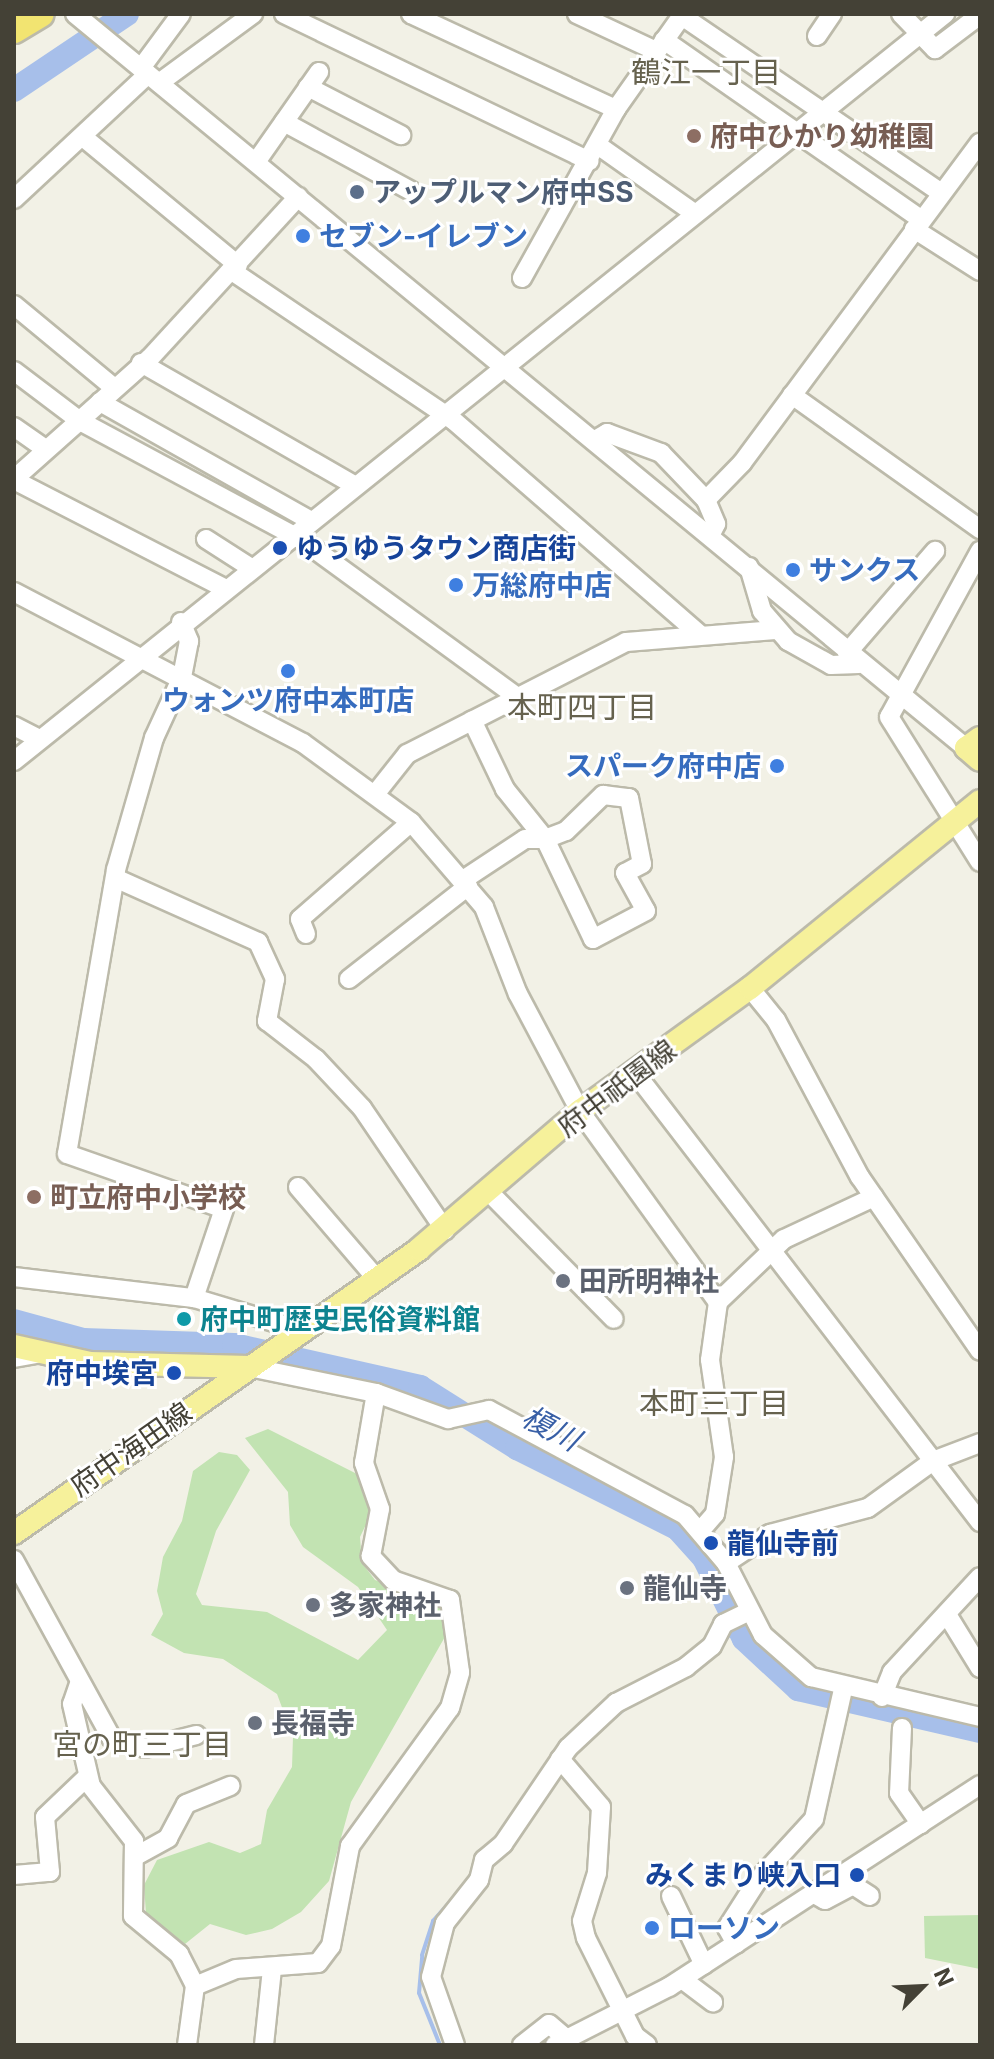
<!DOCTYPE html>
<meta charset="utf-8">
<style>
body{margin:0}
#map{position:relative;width:994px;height:2059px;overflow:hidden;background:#f2f1e6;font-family:Inter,"Noto Sans JP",sans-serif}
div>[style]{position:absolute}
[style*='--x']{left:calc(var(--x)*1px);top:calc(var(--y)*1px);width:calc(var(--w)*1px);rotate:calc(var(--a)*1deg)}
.green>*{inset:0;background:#c2e3b2}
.stream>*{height:4px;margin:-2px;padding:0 2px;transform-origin:2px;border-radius:2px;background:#a7bfea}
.river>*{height:24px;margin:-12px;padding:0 12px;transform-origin:12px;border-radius:12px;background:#a7bfea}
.roads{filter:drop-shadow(2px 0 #bcbaaa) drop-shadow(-2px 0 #bcbaaa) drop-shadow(0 2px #bcbaaa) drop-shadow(0 -2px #bcbaaa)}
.minor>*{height:18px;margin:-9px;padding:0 9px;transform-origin:9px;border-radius:9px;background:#fff}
.major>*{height:22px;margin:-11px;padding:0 11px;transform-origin:11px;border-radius:11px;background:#f6f19b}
.highway>*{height:26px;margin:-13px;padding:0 13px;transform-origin:13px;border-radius:13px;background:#f2e471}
.dots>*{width:22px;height:22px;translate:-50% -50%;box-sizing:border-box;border:4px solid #fff;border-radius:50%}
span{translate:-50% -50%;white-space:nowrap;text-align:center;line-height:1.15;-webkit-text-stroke:6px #fff;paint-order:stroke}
.education-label{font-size:28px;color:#785e54;font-weight:700}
.left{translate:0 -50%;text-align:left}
.service-label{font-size:28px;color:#4e5e75;font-weight:700}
.shop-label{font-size:28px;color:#366cbe;font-weight:700}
.right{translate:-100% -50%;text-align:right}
.transit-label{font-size:28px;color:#164399;font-weight:700}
.street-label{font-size:28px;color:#444136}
.worship-label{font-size:28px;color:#5b616d;font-weight:700}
.culture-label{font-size:28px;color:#0d838f;font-weight:700}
.neighbourhood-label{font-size:30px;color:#66624e}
.water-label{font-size:30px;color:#385fa6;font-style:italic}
.frame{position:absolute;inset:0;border:16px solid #444136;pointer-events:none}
.north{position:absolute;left:882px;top:1947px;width:80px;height:80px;-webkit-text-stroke:6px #fff;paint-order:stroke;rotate:66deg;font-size:22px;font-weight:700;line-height:32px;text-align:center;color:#444136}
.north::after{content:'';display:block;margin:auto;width:28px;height:36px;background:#444136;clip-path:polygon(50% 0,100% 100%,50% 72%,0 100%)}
</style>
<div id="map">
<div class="green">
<i style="clip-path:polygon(268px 1429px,357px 1474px,374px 1508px,360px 1537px,362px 1563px,375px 1580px,439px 1601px,450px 1628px,351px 1802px,329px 1881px,301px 1912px,272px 1929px,246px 1935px,210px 1924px,185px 1944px,146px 1914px,144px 1885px,157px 1860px,209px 1842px,240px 1853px,261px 1844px,267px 1810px,292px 1767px,293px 1737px,277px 1694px,223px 1659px,184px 1653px,151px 1635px,163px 1614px,157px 1591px,163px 1557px,182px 1521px,193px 1471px,219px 1452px,237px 1455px,250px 1470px,216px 1531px,196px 1594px,202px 1605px,267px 1612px,358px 1660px,387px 1630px,358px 1587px,303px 1547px,290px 1525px,288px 1492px,245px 1438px)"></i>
<i style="clip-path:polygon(980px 1915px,980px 1969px,925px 1958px,924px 1916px)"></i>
</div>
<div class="stream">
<i style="--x:723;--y:1643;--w:21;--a:-53"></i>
<i style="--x:656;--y:1692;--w:47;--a:-29.3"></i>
<i style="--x:603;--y:1727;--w:31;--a:-40"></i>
<i style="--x:440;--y:2045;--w:56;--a:-112"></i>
<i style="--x:419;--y:1993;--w:38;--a:-85"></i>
<i style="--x:422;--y:1955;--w:36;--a:-72"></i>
<i style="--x:433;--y:1921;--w:56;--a:-48.6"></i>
</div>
<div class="river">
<i style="--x:14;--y:90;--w:136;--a:-33.9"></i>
<i style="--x:14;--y:1321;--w:72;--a:15.4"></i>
<i style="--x:83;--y:1340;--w:151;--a:1.9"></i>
<i style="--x:234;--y:1345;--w:191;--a:12.7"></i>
<i style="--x:420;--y:1387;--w:115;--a:32.2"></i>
<i style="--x:517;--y:1448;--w:179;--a:26.6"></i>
<i style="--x:677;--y:1528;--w:40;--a:48"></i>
<i style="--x:704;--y:1558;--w:90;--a:63.7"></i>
<i style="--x:744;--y:1639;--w:74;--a:42.8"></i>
<i style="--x:798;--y:1689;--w:187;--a:13"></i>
</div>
<div class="roads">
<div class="minor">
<i style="--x:75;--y:14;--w:1154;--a:39.48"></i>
<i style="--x:284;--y:14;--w:339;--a:25.7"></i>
<i style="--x:411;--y:14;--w:226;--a:24.9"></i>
<i style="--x:577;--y:14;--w:87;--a:25.1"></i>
<i style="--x:901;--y:14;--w:49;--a:45.8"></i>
<i style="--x:935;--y:49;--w:56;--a:-37.1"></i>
<i style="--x:682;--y:16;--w:314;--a:34.3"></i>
<i style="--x:817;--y:36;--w:27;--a:-56"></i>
<i style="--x:664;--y:40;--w:313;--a:34.9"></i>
<i style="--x:141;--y:68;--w:67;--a:-53.5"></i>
<i style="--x:159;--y:83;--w:117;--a:-36.3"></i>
<i style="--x:308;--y:87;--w:105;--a:27.3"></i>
<i style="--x:284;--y:122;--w:145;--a:28.5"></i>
<i style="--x:83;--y:137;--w:201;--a:39.6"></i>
<i style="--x:599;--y:146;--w:116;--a:35.2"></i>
<i style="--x:256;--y:162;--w:110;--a:-55"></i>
<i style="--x:14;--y:199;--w:183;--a:-43"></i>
<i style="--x:914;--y:229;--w:78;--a:32.5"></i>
<i style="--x:232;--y:271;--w:267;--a:34"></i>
<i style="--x:453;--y:420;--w:326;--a:41"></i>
<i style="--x:522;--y:278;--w:193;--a:-60.9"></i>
<i style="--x:616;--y:109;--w:116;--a:-54.8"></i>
<i style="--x:14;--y:305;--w:129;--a:39.6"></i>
<i style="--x:141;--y:363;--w:243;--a:29.8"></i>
<i style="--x:14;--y:371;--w:83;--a:37.1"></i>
<i style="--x:80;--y:421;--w:252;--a:28.2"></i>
<i style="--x:302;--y:540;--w:265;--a:36.1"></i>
<i style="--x:792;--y:395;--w:231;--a:35.5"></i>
<i style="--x:100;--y:402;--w:239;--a:29.4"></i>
<i style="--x:14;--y:427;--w:39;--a:35"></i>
<i style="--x:595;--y:440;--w:14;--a:-30"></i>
<i style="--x:607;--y:433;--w:58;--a:20.3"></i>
<i style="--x:661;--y:453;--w:65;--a:46.2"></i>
<i style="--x:706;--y:500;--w:26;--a:67"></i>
<i style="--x:716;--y:524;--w:11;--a:117"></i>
<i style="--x:14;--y:479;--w:182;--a:-41.7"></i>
<i style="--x:150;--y:358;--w:219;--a:-47.4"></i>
<i style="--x:14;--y:480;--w:234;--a:27.2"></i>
<i style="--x:706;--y:500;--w:52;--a:-45.8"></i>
<i style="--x:742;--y:463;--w:399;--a:-53.4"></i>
<i style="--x:206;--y:539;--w:50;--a:32.7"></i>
<i style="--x:980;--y:551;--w:189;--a:118.7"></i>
<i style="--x:889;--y:717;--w:171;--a:57.9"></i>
<i style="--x:749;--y:567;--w:46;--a:73.5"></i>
<i style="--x:762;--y:611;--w:40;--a:49"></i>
<i style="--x:788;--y:641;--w:49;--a:29.2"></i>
<i style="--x:831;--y:665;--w:28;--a:-2"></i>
<i style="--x:14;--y:592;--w:326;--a:27.6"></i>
<i style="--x:303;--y:743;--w:134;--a:36.2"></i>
<i style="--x:411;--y:822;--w:112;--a:49.3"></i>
<i style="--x:484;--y:907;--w:93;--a:68.7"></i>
<i style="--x:518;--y:994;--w:132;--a:62.1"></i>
<i style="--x:580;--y:1111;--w:236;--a:54.2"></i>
<i style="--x:181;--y:622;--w:21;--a:67"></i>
<i style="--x:189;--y:641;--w:37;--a:101"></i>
<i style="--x:182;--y:677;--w:67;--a:114.7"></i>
<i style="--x:154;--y:738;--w:137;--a:106.1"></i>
<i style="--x:116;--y:870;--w:288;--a:99.8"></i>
<i style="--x:67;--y:1154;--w:166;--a:19.3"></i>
<i style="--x:224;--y:1209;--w:94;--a:108.6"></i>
<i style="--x:847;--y:653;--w:135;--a:-49.2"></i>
<i style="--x:14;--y:726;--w:29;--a:27"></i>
<i style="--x:14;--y:761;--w:1194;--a:-38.74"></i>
<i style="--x:376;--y:793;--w:50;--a:-51.5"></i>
<i style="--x:407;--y:754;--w:246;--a:-27.1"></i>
<i style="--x:626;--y:642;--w:150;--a:-4.6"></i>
<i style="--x:115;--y:878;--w:157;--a:24.1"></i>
<i style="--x:258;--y:942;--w:41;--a:65.3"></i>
<i style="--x:275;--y:979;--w:43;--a:100.8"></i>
<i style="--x:267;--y:1021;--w:62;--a:37.8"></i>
<i style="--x:316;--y:1059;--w:67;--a:46.8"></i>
<i style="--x:362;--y:1108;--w:148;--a:55.8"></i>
<i style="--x:463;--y:880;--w:74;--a:-33.5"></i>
<i style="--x:525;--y:839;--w:20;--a:0"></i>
<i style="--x:545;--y:839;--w:22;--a:-21"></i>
<i style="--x:566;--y:831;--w:52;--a:-44.2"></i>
<i style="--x:603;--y:795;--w:26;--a:7"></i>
<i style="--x:629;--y:798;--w:67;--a:78.9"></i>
<i style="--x:642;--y:864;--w:19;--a:152"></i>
<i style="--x:625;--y:873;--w:43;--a:61.1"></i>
<i style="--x:646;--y:911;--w:60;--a:152.2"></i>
<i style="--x:593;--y:939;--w:111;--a:-115.6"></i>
<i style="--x:545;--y:839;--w:64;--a:-128.7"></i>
<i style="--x:505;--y:789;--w:76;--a:-115.6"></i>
<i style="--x:306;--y:934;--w:16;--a:-112"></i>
<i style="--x:300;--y:919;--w:147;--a:-41.1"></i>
<i style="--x:349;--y:979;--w:151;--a:-38"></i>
<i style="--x:750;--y:988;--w:41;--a:50.9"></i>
<i style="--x:776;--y:1020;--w:178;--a:61.9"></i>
<i style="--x:860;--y:1177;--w:211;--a:55.4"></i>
<i style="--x:636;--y:1074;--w:565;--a:52.48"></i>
<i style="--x:298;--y:1187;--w:120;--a:49.4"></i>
<i style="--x:491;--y:1194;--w:175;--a:45.5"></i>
<i style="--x:14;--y:1277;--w:181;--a:6.7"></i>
<i style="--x:194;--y:1298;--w:108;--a:16.8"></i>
<i style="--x:14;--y:1358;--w:23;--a:-10"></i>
<i style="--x:249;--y:1367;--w:130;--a:11.6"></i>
<i style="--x:376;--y:1393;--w:77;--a:19.9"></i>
<i style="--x:448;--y:1419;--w:42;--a:-12.4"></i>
<i style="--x:489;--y:1410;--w:222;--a:28.2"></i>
<i style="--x:685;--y:1515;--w:63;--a:49.5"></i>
<i style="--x:726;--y:1563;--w:81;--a:62.8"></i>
<i style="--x:763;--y:1635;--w:64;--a:41.2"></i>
<i style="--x:811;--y:1677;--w:174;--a:13.3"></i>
<i style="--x:701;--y:1530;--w:21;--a:-49"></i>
<i style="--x:715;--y:1514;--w:58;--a:-81"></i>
<i style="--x:724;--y:1457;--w:98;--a:-98.2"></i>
<i style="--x:710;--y:1360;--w:59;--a:-82.1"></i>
<i style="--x:718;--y:1302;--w:91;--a:-43.7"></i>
<i style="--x:784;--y:1239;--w:99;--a:-25"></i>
<i style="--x:14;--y:1560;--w:204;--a:61.3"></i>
<i style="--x:112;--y:1739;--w:34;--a:15"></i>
<i style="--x:145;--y:1748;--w:53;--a:-14.3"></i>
<i style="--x:726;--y:1563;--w:53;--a:-33.4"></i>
<i style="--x:770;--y:1534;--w:101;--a:-14.9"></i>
<i style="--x:868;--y:1508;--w:80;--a:-35.9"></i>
<i style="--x:933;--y:1461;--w:50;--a:-21"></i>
<i style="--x:948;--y:1616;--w:61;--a:58.4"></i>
<i style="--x:79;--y:1684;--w:21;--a:109"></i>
<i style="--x:72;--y:1704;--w:84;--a:77"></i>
<i style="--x:91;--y:1786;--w:70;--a:52"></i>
<i style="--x:134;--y:1841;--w:75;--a:90.8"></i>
<i style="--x:133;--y:1916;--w:60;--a:39.6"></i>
<i style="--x:179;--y:1954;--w:36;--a:63"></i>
<i style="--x:882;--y:1697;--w:27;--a:-68"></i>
<i style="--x:892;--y:1672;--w:129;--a:-47.2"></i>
<i style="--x:902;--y:1728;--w:65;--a:92.6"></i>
<i style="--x:899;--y:1793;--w:38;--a:55"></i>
<i style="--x:560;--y:1759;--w:63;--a:49.5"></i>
<i style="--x:601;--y:1807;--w:66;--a:93.5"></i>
<i style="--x:597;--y:1873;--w:50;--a:107.4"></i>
<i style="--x:582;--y:1921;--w:17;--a:77"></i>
<i style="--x:586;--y:1938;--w:110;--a:63.4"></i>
<i style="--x:635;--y:2036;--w:15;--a:37"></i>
<i style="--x:136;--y:1856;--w:37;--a:-29"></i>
<i style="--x:168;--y:1838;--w:38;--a:-62"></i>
<i style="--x:186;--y:1804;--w:48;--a:-22.2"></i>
<i style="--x:14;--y:1875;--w:36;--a:-5"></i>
<i style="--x:50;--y:1872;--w:55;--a:-95.2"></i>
<i style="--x:45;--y:1817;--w:59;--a:-43.6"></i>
<i style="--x:816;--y:1895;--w:10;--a:29"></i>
<i style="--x:825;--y:1900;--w:32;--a:-28"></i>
<i style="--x:853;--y:1885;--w:20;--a:33"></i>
<i style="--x:671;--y:1896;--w:76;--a:64.4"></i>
<i style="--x:736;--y:1944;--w:18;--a:-119"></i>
<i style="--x:727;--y:1928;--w:56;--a:-57.4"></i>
<i style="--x:757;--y:1881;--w:84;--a:-47.4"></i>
<i style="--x:814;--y:1819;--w:133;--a:-77.4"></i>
<i style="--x:682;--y:1979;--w:39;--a:37"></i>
<i style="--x:187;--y:2045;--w:60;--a:-82.3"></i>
<i style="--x:195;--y:1986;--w:44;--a:-22.5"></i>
<i style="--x:236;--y:1969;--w:82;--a:-4.2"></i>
<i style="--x:318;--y:1963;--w:21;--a:-53"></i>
<i style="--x:331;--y:1946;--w:102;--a:-79.2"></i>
<i style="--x:350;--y:1846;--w:170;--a:-54.1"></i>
<i style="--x:450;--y:1708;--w:37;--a:-74"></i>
<i style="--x:460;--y:1672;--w:73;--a:-97.9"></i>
<i style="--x:450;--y:1600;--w:60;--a:-160.7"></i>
<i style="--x:393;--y:1580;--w:33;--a:-133"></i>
<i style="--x:371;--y:1556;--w:48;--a:-79.2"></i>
<i style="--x:380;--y:1509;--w:49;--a:-109.2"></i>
<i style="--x:364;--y:1463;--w:71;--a:-80.3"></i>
<i style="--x:264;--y:2045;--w:76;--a:-84"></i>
<i style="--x:455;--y:2045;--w:72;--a:-109.4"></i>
<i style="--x:431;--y:1977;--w:56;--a:-75.5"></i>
<i style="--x:445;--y:1923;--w:55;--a:-51.7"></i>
<i style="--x:479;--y:1880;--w:21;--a:-76"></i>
<i style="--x:484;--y:1860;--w:25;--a:-40"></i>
<i style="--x:503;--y:1844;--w:116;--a:-55.9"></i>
<i style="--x:568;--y:1748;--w:66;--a:-43.2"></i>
<i style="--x:616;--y:1703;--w:79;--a:-27.2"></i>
<i style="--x:686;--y:1667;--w:33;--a:-39"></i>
<i style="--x:712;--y:1646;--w:25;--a:-63"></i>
<i style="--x:723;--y:1624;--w:28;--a:-26"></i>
<i style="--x:522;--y:2045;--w:34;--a:-38"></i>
<i style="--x:549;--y:2024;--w:23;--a:40"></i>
<i style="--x:555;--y:2045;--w:128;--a:-27"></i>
<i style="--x:669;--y:1987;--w:371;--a:-33"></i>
</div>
<div class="major">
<i style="--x:980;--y:738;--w:17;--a:144"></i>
<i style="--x:966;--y:748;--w:18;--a:41"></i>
<i style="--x:14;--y:1346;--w:78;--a:12.6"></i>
<i style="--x:90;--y:1363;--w:159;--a:1.4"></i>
<i style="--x:14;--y:1533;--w:495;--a:-35"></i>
<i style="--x:419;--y:1249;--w:212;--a:-40.6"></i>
<i style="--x:580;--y:1111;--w:210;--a:-35.9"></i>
<i style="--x:750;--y:988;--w:296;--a:-39.1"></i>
</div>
<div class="highway">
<i style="--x:14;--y:30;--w:31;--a:-31"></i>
</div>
</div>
<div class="dots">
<i style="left:694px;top:136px;background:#8d6e63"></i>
<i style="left:357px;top:192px;background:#5c6f8a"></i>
<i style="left:303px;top:236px;background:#3f7fe0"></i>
<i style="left:280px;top:548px;background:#1a4fb4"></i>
<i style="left:793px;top:570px;background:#3f7fe0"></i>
<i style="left:456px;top:585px;background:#3f7fe0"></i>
<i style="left:288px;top:671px;background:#3f7fe0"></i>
<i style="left:777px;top:766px;background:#3f7fe0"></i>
<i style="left:34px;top:1197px;background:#8d6e63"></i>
<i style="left:563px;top:1281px;background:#6b7280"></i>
<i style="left:184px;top:1319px;background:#0f9aa8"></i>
<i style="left:174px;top:1373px;background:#1a4fb4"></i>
<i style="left:711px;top:1543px;background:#1a4fb4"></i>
<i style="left:627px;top:1588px;background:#6b7280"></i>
<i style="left:313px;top:1605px;background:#6b7280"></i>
<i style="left:255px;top:1723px;background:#6b7280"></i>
<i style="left:857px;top:1875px;background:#1a4fb4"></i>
<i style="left:652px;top:1928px;background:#3f7fe0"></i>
</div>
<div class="education-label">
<span class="left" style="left:710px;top:136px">府中ひかり幼稚園</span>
<span class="left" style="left:50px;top:1197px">町立府中小学校</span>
</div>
<div class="service-label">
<span class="left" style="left:373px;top:192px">アップルマン府中SS</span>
</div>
<div class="shop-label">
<span class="left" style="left:319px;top:236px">セブン-イレブン</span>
<span class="left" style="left:809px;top:570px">サンクス</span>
<span class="left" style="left:472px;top:585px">万総府中店</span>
<span style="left:288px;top:700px">ウォンツ府中本町店</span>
<span class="right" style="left:761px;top:766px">スパーク府中店</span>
<span class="left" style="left:668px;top:1928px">ローソン</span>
</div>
<div class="transit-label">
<span class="left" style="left:296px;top:548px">ゆうゆうタウン商店街</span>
<span class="right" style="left:158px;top:1373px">府中埃宮</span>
<span class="left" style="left:727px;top:1543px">龍仙寺前</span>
<span class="right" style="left:841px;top:1875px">みくまり峡入口</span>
</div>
<div class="street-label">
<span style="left:617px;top:1088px;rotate:-37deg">府中祇園線</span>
<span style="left:131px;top:1449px;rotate:-35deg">府中海田線</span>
</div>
<div class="worship-label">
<span class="left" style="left:579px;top:1281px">田所明神社</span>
<span class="left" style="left:643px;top:1588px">龍仙寺</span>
<span class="left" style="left:329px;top:1605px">多家神社</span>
<span class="left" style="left:271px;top:1723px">長福寺</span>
</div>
<div class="culture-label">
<span class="left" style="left:200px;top:1319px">府中町歴史民俗資料館</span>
</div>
<div class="neighbourhood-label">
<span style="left:706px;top:72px">鶴江一丁目</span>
<span style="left:582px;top:707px">本町四丁目</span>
<span style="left:714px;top:1403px">本町三丁目</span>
<span style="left:142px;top:1744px">宮の町三丁目</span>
</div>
<div class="water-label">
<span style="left:551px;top:1428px;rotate:28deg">榎川</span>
</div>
<div class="frame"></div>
<div class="north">N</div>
</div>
